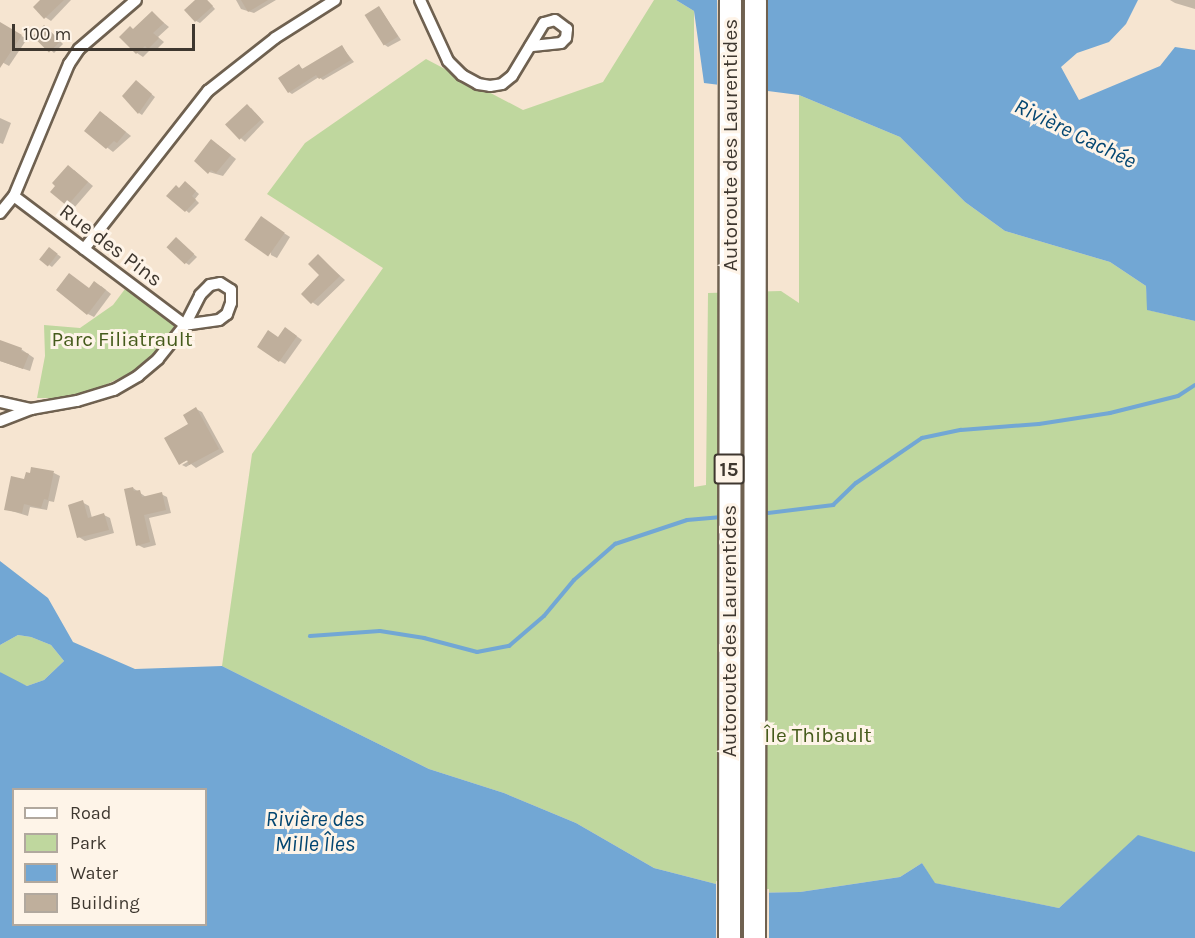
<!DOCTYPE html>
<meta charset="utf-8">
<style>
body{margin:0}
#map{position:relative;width:1195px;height:938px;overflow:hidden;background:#f6e5d1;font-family:Karla,sans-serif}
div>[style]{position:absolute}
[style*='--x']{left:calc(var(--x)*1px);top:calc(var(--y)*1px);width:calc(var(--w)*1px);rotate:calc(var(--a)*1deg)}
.green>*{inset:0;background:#bfd79e}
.water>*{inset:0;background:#72a7d4}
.pier>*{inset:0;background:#f6e5d1;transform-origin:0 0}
.shadow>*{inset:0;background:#0003}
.stream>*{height:4px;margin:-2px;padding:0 2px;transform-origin:2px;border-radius:2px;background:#72a7d4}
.building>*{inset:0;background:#bfaf9c;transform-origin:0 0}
.roads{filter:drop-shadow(2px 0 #6f6150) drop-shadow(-2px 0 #6f6150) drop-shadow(0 2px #6f6150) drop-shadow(0 -2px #6f6150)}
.minor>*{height:10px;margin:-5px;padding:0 5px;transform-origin:5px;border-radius:5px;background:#fff}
.motorway>*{height:21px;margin:-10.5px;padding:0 10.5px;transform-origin:10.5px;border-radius:10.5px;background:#fff}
span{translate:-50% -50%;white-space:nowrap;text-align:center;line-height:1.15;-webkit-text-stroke:6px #fef4e8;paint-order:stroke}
.shield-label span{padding:2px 4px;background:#fef4e8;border:2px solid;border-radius:4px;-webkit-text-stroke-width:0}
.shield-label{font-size:20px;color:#3e372f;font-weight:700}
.street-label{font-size:21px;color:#3e372f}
.park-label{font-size:21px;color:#455b1b}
.water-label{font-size:22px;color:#034671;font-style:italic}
.legend{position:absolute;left:12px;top:788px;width:195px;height:138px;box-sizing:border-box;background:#fef4e8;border:2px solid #b1a89e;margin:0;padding:8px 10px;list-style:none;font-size:18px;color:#3e372f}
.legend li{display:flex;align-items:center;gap:12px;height:30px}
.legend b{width:30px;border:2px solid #b1a89e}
.scale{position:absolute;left:12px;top:24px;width:183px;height:27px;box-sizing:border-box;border:3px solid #3e372f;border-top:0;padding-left:8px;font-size:18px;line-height:21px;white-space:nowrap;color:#3e372f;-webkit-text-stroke:4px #fef4e8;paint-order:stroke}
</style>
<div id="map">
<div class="green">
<i style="clip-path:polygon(654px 0,676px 0,694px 11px,694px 487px,706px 485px,708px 293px,781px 291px,799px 303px,799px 95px,900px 137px,965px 202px,1005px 231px,1110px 262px,1146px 286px,1148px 310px,1195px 321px,1195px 852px,1138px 836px,1059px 908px,934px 883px,922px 863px,900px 877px,800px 892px,751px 893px,654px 868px,576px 823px,504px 793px,429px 769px,222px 666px,252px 454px,383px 268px,267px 194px,305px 143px,426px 59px,523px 110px,603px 82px)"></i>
<i style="clip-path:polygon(125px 289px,182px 325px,146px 365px,79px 398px,37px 398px,45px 356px,44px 325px,80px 328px,113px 305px)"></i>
<i style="clip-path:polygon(18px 635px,31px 637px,51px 645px,64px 661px,44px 680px,27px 686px,7px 678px,0 672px,0 645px)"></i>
</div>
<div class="water">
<i style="clip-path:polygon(676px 0,1138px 0,1126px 24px,1109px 42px,1077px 53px,1061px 67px,1079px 100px,1160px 66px,1175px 47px,1195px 50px,1195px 321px,1147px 310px,1146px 286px,1110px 262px,1005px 231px,965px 202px,900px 137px,799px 95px,704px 83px,694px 11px)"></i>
<i style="clip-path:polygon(evenodd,0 561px,48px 598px,73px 642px,135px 669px,222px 666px,429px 769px,504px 793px,576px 823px,654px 868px,751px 893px,800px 892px,900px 877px,922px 863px,935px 883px,1059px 908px,1138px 835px,1195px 852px,1195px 938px,0 938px,0 672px,27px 686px,44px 680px,64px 661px,51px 645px,31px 637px,18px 635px,0 645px,0 561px,14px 790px,206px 790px,206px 924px,14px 924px,14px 790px)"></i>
</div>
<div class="pier">
<i style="left:717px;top:0;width:51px;height:87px"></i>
<i style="clip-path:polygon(716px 881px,751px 890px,769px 889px,769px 938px,716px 938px)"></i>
</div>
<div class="shadow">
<i style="clip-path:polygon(42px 0,71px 0,51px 21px,45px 17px)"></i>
<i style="clip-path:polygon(198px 0,207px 0,215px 9px,200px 23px,196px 21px)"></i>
<i style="clip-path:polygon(236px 0,276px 0,254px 13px,241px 9px)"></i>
<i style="clip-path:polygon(1170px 0,1195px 0,1195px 9px,1175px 3px)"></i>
<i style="clip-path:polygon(379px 7px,401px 40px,388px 47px,385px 45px)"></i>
<i style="clip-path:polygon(152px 13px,169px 27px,158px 37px,164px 42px,155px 51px,151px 49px,143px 57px,137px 53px,133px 30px)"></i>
<i style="clip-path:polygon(0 24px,27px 39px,9px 66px,0 61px)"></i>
<i style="clip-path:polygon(48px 29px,63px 44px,54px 53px,35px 36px)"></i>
<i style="clip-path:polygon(342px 47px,354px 62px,323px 80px,319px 77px,292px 94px,289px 92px,299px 66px,304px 70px)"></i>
<i style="clip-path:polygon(139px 84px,155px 97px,142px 115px,139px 113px)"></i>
<i style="clip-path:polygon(251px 108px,264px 122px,245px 142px,227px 125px)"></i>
<i style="clip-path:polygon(106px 116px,131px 136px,113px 152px,86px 131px)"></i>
<i style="clip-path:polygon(0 118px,11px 123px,3px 144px,0 143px)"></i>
<i style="clip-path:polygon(218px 145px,236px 159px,223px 176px,209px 172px)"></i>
<i style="clip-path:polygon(74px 170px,93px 186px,74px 208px,68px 205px,57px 186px)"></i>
<i style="clip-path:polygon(189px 185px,199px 194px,195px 199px,199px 203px,189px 213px,169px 196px)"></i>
<i style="clip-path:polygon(267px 222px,290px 237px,277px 258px,271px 255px)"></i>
<i style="clip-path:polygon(176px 239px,197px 257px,189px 265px,186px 263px)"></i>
<i style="clip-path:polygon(53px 251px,61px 257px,52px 267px,49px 265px)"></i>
<i style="clip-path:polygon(318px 256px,345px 280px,318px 306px,312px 302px,321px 275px)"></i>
<i style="clip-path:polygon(101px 286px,111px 294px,94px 317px,88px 314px,90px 289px)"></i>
<i style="clip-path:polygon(291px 332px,302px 340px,285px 364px,280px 361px,278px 339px)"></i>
<i style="clip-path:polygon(0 342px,21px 349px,34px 358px,30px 371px,0 361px)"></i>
<i style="clip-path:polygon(196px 409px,202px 412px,224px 452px,196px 468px,191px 464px,186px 467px,182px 465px,194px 458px,180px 463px)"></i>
<i style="clip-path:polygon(54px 473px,60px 476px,54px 502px,49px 501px,47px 510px,30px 507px,28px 516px,5px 509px,25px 480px)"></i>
<i style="clip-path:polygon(133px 488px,146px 497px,161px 494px,167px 497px,171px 513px,149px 518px,156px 545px,144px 548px,138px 545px)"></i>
<i style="clip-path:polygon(82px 502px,89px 506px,92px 518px,104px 515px,110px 518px,114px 533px,85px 541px,79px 537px)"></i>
</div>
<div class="stream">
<i style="--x:760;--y:514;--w:74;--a:-7"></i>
<i style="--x:833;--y:505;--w:32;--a:-44"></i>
<i style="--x:856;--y:483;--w:80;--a:-34.3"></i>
<i style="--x:922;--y:438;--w:40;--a:-12"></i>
<i style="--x:961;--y:430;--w:78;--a:-4.4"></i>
<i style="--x:1039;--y:424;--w:72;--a:-8.8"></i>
<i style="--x:1110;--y:413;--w:70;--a:-14"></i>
<i style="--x:1178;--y:396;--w:20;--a:-33"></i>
<i style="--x:310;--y:636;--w:70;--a:-4.1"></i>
<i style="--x:380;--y:631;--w:45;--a:9"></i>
<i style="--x:424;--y:638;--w:55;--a:14.8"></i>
<i style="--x:477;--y:652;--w:33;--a:-11"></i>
<i style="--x:509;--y:646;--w:46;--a:-40.6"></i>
<i style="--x:544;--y:616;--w:47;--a:-50.2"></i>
<i style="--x:574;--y:580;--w:55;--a:-41.3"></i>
<i style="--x:615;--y:544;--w:76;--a:-18.4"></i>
<i style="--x:687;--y:520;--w:35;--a:-5"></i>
</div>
<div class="building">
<i style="clip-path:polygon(40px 0,64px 0,44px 19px,33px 7px)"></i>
<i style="clip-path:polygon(195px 0,207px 0,213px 6px,195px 22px,184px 10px)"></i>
<i style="clip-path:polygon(241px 0,268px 0,248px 12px)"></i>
<i style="left:379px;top:6px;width:36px;height:17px;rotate:58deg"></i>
<i style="clip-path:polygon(152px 11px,164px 23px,153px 33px,159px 38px,148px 49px,145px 46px,136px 54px,119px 37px,130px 26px,133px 29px)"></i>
<i style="clip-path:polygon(0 22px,22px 35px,0 68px)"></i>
<i style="left:44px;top:25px;width:23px;height:16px;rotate:45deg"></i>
<i style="clip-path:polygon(342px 45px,351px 60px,319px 79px,316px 75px,288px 93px,278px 78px,299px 64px,302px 69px)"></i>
<i style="clip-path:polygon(136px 80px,152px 94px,138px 114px,122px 96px)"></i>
<i style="left:247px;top:104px;width:21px;height:30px;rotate:47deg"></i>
<i style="clip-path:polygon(100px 111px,126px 132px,117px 143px,114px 141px,106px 149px,84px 131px)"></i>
<i style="clip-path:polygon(211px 139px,231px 155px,216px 173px,211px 170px,208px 174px,194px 161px)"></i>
<i style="clip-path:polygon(68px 165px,88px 182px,67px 206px,50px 192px,55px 186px,52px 183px)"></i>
<i style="clip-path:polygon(185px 181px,196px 191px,192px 196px,196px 200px,185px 212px,166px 196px,176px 185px,179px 188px)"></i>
<i style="left:261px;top:216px;width:29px;height:29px;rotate:35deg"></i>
<i style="left:176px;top:237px;width:25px;height:14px;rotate:43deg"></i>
<i style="left:49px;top:247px;width:11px;height:16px;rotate:38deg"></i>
<i style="clip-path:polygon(318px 254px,340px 276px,311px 304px,301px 294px,319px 275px,308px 264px)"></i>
<i style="clip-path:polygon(69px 273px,89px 288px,94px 281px,106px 290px,87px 315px,56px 290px)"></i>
<i style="clip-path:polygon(285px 327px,297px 336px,279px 362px,257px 347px,268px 330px,278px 337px)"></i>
<i style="clip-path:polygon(0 340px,22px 348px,21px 351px,29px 354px,23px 369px,0 361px)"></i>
<i style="clip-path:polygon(196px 407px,219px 449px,189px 465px,187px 460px,179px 465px,164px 438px,188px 424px,183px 415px)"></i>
<i style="clip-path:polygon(31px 467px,54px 471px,48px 500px,44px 499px,41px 508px,24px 504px,22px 513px,4px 510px,11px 476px,24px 479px,26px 472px,30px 473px)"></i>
<i style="clip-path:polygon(133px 487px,134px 491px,140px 490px,142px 497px,162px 492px,166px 510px,144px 515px,150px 542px,136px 546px,124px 489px)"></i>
<i style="clip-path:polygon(83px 500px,88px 518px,104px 513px,109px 530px,77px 538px,68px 505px)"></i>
</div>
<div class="roads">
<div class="minor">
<i style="--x:420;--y:0;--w:67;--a:65.3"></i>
<i style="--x:448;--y:61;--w:20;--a:45"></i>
<i style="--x:462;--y:75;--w:18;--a:29"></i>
<i style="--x:478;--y:84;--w:12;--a:9"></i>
<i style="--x:490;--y:86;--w:12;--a:-9"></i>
<i style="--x:502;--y:84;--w:13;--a:-39"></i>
<i style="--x:512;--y:76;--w:62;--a:-58.9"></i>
<i style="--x:544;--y:23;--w:11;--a:-15"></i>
<i style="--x:555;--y:20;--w:15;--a:37"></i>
<i style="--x:567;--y:29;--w:9;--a:96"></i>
<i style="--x:566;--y:38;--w:7;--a:135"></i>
<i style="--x:561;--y:43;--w:31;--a:174"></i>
<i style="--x:0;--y:213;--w:22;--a:-51"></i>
<i style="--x:14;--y:196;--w:143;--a:-67.4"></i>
<i style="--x:69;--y:64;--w:18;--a:-56"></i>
<i style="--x:79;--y:49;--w:75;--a:-40.7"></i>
<i style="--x:84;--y:249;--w:201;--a:-51.9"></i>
<i style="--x:208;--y:91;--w:85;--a:-38.3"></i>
<i style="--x:275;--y:38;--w:71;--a:-32.3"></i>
<i style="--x:220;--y:283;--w:13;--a:32"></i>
<i style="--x:231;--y:290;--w:13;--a:90"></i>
<i style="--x:231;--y:303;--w:12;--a:110"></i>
<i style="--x:227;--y:314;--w:10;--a:143"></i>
<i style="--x:219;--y:320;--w:34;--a:172"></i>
<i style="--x:185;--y:325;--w:34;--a:-63"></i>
<i style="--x:200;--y:295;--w:14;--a:-45"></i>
<i style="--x:210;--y:285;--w:10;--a:-11"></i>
<i style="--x:0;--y:402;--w:32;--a:13"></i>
<i style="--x:0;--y:421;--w:33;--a:-21"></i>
<i style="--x:31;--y:409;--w:47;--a:-9.9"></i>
<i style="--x:77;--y:401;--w:39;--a:-17"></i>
<i style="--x:114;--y:390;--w:28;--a:-30"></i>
<i style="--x:138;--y:376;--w:26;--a:-40"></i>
<i style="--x:158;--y:359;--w:43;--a:-51.5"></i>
<i style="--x:185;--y:325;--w:214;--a:-143"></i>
</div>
<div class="motorway">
<i style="--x:729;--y:938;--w:938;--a:-89.94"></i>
<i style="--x:754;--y:938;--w:938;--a:-89.94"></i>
</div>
</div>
<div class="shield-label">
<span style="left:729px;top:469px">15</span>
</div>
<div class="street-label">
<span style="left:730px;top:145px;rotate:-90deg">Autoroute des Laurentides</span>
<span style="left:111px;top:245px;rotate:37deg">Rue des Pins</span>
<span style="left:729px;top:631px;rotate:-90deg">Autoroute des Laurentides</span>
</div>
<div class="park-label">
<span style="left:122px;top:339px">Parc Filiatrault</span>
<span style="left:818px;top:735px">Île Thibault</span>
</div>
<div class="water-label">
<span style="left:1075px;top:134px;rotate:26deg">Rivière Cachée</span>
<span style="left:315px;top:832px">Rivière des<br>Mille Îles</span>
</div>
<ul class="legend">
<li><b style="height:8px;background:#fff"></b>Road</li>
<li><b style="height:16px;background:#bfd79e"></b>Park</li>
<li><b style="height:16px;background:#72a7d4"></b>Water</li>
<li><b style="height:16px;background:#bfaf9c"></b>Building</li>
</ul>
<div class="scale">100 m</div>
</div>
